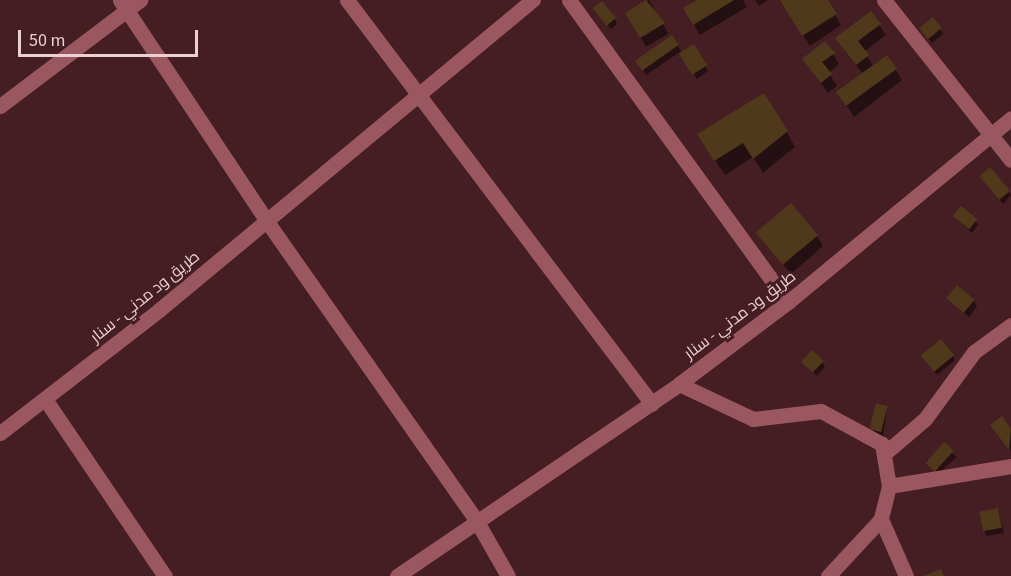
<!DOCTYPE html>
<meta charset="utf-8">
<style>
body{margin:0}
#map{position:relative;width:1011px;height:576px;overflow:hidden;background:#451e24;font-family:"Source Sans 3",Cairo,sans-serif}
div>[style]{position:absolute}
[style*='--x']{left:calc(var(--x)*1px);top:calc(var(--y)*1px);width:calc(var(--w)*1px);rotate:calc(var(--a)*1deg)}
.shadow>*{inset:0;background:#0007;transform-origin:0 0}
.building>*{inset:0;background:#50391a;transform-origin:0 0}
.minor>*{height:15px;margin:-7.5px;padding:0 7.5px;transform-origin:7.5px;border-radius:7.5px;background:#9b575f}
span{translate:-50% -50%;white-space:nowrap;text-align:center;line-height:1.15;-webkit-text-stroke:6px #451e24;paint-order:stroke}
.street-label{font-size:16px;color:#ead0d2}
.scale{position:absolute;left:18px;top:30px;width:180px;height:27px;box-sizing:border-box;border:3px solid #ead0d2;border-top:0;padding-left:8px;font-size:18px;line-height:21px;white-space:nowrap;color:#ead0d2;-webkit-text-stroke:4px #451e24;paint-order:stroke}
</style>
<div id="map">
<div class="shadow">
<i style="left:649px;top:0;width:39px;height:26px;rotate:60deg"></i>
<i style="clip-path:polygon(700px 0,743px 0,747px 7px,700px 35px,685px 9px)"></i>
<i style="clip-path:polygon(755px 0,768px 0,759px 6px)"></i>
<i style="clip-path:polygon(781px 0,826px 0,841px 25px,810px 46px)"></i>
<i style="clip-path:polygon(598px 14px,615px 19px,617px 24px,611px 29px)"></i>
<i style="clip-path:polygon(879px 25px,886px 35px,864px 52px,874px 67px,896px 70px,902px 80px,854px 117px,839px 93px,863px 74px,843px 49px)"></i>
<i style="clip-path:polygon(940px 29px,943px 34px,932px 43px,924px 33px)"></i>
<i style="clip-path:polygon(672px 37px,682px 53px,693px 46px,708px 71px,697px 79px,680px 52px,646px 75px,640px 66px)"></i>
<i style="clip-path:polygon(833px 54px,839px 64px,829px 73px,837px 86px,828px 93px,804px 60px)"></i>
<i style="clip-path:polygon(786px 131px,795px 147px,763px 173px,753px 157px,725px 175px,708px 150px)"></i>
<i style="clip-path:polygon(990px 169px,1011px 195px,1003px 204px,984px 181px)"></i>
<i style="clip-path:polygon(954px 216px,975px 219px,978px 225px,972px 233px)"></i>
<i style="clip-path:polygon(758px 234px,817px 236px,823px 246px,791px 274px)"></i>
<i style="clip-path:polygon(948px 299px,974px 301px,977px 306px,969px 317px)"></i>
<i style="clip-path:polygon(952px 355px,955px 360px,937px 375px,926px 361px)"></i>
<i style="clip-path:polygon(803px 362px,822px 362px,825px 367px,817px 376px)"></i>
<i style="clip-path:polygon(887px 408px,883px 437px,872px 433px,869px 428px)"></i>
<i style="clip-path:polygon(1001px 418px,1011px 431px,1011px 451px,995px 430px)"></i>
<i style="left:944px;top:444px;width:18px;height:25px;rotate:47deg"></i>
<i style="clip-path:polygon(998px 509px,1004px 533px,987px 536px,984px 531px)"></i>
</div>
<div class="building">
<i style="clip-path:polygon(646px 0,665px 23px,640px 38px,625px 13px)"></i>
<i style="clip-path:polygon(697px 0,734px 0,693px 25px,683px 8px)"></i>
<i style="clip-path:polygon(780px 0,828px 0,837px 14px,802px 36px)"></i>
<i style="left:602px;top:1px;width:22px;height:12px;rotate:51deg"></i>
<i style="clip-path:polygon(871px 11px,881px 24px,858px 41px,869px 55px,856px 65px,835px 38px)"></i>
<i style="left:933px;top:17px;width:14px;height:18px;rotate:51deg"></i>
<i style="left:672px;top:35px;width:12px;height:45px;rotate:55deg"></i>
<i style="clip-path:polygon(825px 41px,835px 53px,822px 62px,832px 74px,821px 83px,802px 59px)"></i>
<i style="left:694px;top:44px;width:25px;height:18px;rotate:58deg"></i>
<i style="left:887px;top:55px;width:17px;height:63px;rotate:54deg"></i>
<i style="clip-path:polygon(764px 93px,788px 131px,753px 159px,743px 143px,714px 161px,697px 134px)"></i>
<i style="left:990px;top:167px;width:31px;height:14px;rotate:50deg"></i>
<i style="left:791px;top:203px;width:42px;height:46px;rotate:50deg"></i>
<i style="left:961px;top:206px;width:21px;height:13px;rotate:39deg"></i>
<i style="left:957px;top:285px;width:23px;height:17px;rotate:40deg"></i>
<i style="left:941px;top:339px;width:21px;height:26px;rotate:51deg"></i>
<i style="left:812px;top:350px;width:16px;height:16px;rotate:43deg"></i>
<i style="left:876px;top:403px;width:12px;height:27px;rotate:14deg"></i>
<i style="clip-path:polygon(1002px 416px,1011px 429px,1009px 450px,990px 425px)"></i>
<i style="left:944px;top:442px;width:13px;height:28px;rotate:42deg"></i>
<i style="left:998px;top:508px;width:20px;height:19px;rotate:79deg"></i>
<i style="clip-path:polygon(941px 569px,944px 576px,923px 576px)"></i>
</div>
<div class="minor">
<i style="--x:120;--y:0;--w:264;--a:56.4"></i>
<i style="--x:266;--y:220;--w:366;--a:55"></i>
<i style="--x:476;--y:520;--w:64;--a:60.3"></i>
<i style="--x:347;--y:0;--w:506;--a:52.95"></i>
<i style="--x:569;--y:0;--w:373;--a:54.1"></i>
<i style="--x:884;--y:0;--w:204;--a:51.6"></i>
<i style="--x:0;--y:106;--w:176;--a:-37.1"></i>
<i style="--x:679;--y:384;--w:82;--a:25.3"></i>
<i style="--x:753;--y:419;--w:68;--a:-6.7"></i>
<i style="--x:821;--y:411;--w:69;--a:28.4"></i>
<i style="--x:882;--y:444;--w:43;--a:80.5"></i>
<i style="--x:889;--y:486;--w:34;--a:104"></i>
<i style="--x:881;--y:519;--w:78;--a:132.9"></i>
<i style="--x:45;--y:399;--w:214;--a:55.9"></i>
<i style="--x:0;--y:433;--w:201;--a:-37.7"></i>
<i style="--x:159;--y:310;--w:486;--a:-39.7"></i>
<i style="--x:885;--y:453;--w:52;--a:-40.4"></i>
<i style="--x:925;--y:419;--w:83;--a:-53.8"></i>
<i style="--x:974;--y:352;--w:46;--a:-36.1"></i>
<i style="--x:889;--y:486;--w:124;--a:-9.3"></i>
<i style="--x:881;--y:519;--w:62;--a:66.3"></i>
<i style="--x:397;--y:576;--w:341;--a:-34.2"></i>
<i style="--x:679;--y:384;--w:136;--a:-37"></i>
<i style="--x:788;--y:302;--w:289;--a:-39.5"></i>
</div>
<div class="street-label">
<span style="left:145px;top:297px;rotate:-39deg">طريق ود مدني - سنار</span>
<span style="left:740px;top:315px;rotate:-37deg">طريق ود مدني - سنار</span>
</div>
<div class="scale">50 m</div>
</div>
